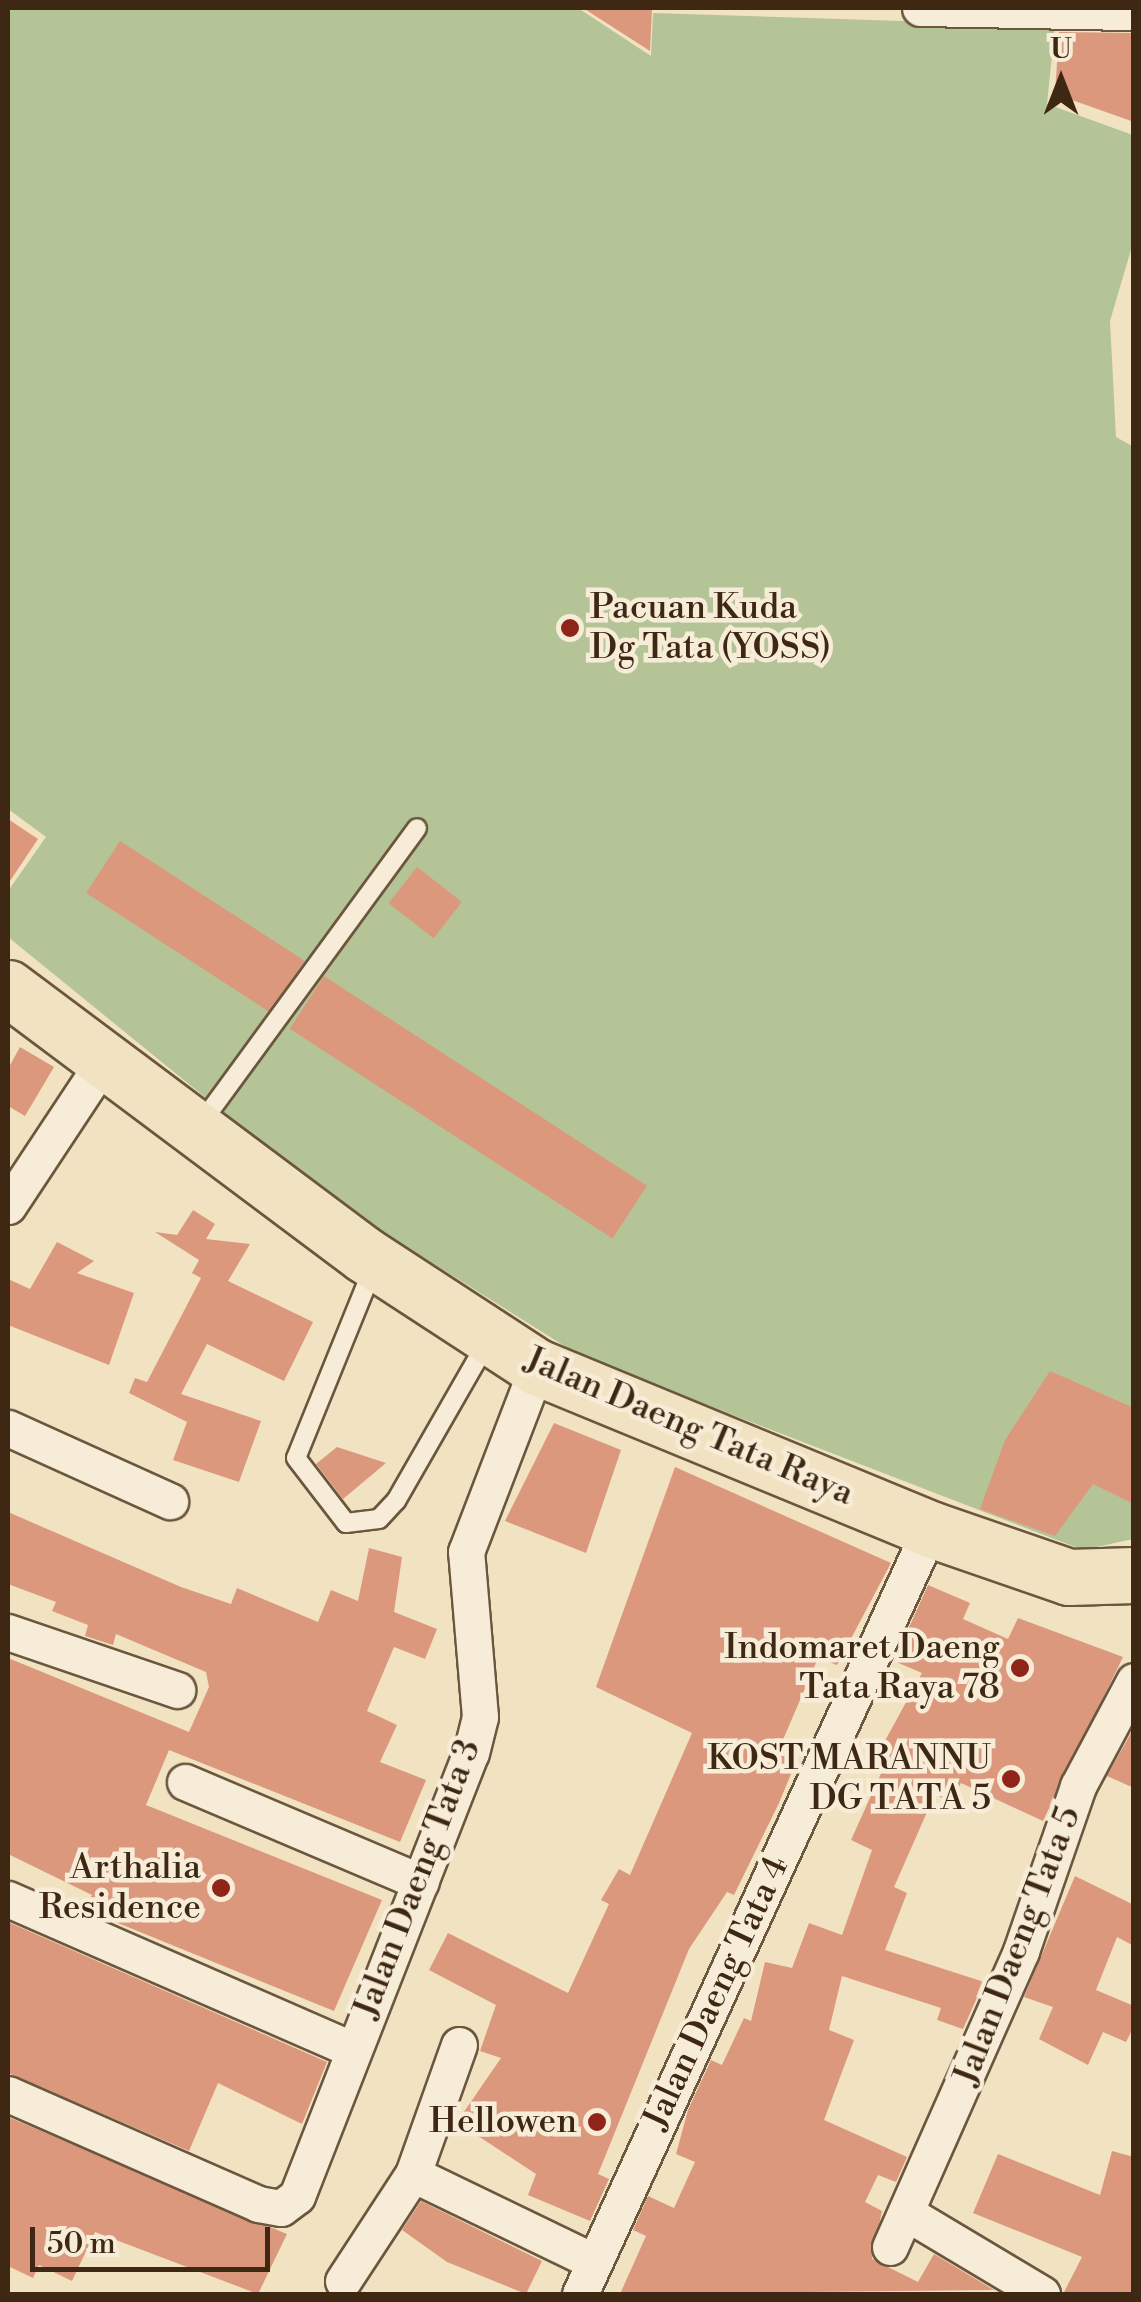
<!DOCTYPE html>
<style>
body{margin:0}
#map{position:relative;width:1141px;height:2302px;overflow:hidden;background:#f1e2c1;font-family:"Libre Bodoni",serif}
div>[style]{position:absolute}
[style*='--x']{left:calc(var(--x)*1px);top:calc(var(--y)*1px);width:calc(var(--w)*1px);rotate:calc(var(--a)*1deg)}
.green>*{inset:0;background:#b4c497}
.building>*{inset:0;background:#db987d;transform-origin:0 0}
.roads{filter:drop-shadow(2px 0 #6b563e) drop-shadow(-2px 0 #6b563e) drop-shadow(0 2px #6b563e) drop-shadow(0 -2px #6b563e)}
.service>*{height:18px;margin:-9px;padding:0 9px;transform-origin:9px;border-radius:9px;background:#f6ecd7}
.minor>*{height:35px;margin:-17.5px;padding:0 17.5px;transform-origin:17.5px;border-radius:17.5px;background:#f6ecd7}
.primary>*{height:55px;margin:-27.5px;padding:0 27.5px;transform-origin:27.5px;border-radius:27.5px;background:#f1e2c1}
.dots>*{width:28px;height:28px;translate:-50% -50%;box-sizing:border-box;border:5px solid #f6ecd7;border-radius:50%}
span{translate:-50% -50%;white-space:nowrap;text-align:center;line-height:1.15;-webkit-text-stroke:9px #f6ecd7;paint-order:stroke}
.poi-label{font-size:35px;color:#3e2813}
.left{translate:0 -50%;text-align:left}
.right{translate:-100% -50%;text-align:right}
.street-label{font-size:35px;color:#3e2813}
.frame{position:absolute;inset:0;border:10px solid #3e2813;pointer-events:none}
.north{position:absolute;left:1011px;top:30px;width:100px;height:100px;-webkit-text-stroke:8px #f6ecd7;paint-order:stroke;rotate:0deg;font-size:28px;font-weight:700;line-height:40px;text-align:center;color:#3e2813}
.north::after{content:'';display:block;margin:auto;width:35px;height:45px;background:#3e2813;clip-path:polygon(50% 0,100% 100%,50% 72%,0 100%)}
.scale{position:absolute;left:30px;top:2227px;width:240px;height:45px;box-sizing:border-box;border:5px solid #3e2813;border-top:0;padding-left:12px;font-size:30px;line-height:35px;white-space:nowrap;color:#3e2813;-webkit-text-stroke:8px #f6ecd7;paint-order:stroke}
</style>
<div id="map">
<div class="green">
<i style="clip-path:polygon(8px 8px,578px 8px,651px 56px,653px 13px,1055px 26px,1047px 104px,1133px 135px,1133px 243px,1110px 321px,1116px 437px,1134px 447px,1133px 1539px,1083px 1550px,582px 1357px,329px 1198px,8px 937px,8px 891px,46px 837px,8px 809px)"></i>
</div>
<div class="building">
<i style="clip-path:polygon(583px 8px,652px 8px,650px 51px)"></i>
<i style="clip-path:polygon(1059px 32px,1134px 33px,1134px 122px,1055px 94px)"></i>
<i style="clip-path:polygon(8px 819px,38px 839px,8px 884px)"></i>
<i style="left:120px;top:841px;width:220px;height:62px;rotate:33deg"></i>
<i style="left:417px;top:867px;width:57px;height:46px;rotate:38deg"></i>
<i style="left:324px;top:976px;width:385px;height:63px;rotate:33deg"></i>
<i style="clip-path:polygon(20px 1047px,54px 1067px,25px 1116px,8px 1106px,8px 1069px)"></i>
<i style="clip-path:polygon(193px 1210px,215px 1224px,206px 1239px,250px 1244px,228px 1281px,313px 1322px,284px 1381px,207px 1344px,181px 1394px,261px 1421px,239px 1482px,173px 1460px,187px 1422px,129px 1393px,135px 1378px,147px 1382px,201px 1278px,192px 1273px,199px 1260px,155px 1232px,177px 1235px)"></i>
<i style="clip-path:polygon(57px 1242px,94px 1261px,77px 1273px,134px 1293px,109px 1365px,8px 1325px,8px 1279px,30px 1289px)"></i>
<i style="clip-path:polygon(1050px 1371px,1134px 1408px,1134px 1504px,1093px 1484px,1055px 1536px,980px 1509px,1005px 1440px)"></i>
<i style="clip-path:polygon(554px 1423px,621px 1450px,586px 1553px,505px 1521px)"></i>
<i style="clip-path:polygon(337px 1447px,386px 1463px,343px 1499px,316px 1464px)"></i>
<i style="clip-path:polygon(675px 1467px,891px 1563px,837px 1665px,818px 1658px,779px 1749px,798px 1757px,779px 1803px,734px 1895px,727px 1892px,689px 1949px,598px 2174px,609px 2179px,590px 2221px,528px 2195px,536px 2174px,457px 2122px,501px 2058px,480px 2051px,496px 2005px,429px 1970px,448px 1933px,568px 1993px,609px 1904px,601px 1900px,619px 1869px,630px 1875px,692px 1733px,596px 1687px)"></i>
<i style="clip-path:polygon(8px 1512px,181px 1587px,231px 1604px,237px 1588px,318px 1622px,331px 1590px,358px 1601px,369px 1548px,402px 1557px,394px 1612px,437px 1629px,425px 1659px,394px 1647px,367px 1711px,397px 1725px,380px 1762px,426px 1780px,400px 1842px,169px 1750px,146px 1805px,382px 1900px,334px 2011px,86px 1910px,92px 1895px,8px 1854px,8px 1658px,189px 1732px,209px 1687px,206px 1672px,116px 1634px,113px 1645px,85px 1636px,88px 1625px,52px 1611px,56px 1602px,8px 1584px)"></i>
<i style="clip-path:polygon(928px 1585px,970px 1603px,963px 1619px,1008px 1639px,1018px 1618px,1123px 1657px,1043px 1821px,961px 1783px,951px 1802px,935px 1794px,894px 1887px,907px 1893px,885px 1950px,984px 1982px,963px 2029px,937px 2020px,941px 2008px,842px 1976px,829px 2030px,854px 2040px,824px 2120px,907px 2157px,896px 2182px,878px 2175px,865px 2202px,882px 2211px,872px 2259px,918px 2282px,934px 2254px,994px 2290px,620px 2294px,646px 2236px,633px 2230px,648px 2196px,674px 2208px,695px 2162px,676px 2154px,688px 2110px,711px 2060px,722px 2065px,744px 2018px,751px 2021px,765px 1962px,792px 1968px,809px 1923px,842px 1935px,872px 1850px,851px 1840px,884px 1767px,874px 1761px,922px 1673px,894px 1661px)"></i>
<i style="clip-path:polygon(1131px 1733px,1134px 1734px,1134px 1788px,1107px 1776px)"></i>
<i style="clip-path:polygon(1075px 1876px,1134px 1905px,1134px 1946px,1117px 1937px,1096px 1990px,1134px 2006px,1134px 2026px,1126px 2042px,1103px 2032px,1088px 2065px,1039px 2039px,1053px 2007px,1024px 1997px)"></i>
<i style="clip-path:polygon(8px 1922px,327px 2062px,302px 2124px,218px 2083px,189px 2151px,8px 2073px)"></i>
<i style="clip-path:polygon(8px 2117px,287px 2234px,258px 2294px,95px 2232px,72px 2281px,39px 2265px,33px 2278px,8px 2266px)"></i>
<i style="clip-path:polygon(1112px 2151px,1134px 2157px,1134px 2294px,1063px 2294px,1082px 2257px,973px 2213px,998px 2154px,1100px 2195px)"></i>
<i style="clip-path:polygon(421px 2201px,542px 2261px,526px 2294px,447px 2262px,402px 2230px)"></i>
</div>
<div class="roads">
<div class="service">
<i style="--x:199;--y:1126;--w:369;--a:-53.8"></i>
<i style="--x:374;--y:1266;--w:207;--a:112.1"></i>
<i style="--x:296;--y:1458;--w:82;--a:52.4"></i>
<i style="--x:346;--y:1523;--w:33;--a:-7"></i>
<i style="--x:379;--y:1519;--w:25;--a:-47"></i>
<i style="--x:396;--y:1501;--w:183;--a:-60.2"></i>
</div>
<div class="minor">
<i style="--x:920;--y:8;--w:214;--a:1.1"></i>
<i style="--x:8;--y:1206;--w:174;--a:-56.5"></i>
<i style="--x:8;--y:1428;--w:178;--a:24.3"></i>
<i style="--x:8;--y:1632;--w:179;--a:18.9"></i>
<i style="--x:185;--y:1782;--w:256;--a:23"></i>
<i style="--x:8;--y:1899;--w:374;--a:23.6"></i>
<i style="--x:8;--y:2094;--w:273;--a:23.7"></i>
<i style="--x:258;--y:2204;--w:23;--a:10"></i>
<i style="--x:281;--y:2208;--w:20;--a:-37"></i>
<i style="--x:297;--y:2196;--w:476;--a:-68.6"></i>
<i style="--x:471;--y:1753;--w:37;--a:-76"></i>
<i style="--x:480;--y:1717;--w:166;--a:-94.8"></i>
<i style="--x:466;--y:1552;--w:198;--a:-69"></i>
<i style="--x:413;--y:2174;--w:137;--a:-70.4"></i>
<i style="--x:910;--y:2215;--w:154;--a:30.9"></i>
<i style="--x:890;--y:2247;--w:324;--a:-66.1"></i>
<i style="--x:1021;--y:1951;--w:175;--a:-70.9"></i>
<i style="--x:1078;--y:1786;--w:119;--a:-61.9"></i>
<i style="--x:343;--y:2281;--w:128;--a:-56.8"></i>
<i style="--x:413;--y:2174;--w:200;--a:25.8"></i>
<i style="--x:580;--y:2294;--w:841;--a:-65.42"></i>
</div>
<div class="primary">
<i style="--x:8;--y:988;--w:446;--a:36.8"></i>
<i style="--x:365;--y:1255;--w:205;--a:33.1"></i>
<i style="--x:537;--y:1367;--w:425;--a:22.4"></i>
<i style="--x:930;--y:1529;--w:147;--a:19.1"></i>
<i style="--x:1069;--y:1577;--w:65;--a:-1.8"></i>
</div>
</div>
<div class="dots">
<i style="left:570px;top:628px;background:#8f2418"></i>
<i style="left:1020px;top:1668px;background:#8f2418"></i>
<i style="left:1011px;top:1779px;background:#8f2418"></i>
<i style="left:221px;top:1888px;background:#8f2418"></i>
<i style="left:597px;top:2122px;background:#8f2418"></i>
</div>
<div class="poi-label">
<span class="left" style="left:590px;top:628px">Pacuan Kuda<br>Dg Tata (YOSS)</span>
<span class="right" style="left:1000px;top:1668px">Indomaret Daeng<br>Tata Raya 78</span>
<span class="right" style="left:991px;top:1779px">KOST MARANNU<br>DG TATA 5</span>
<span class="right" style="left:201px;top:1888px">Arthalia<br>Residence</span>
<span class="right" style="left:577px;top:2122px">Hellowen</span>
</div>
<div class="street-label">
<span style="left:689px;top:1427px;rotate:23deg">Jalan Daeng Tata Raya</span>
<span style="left:418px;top:1879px;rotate:-69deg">Jalan Daeng Tata 3</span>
<span style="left:1018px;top:1946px;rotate:-69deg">Jalan Daeng Tata 5</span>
<span style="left:717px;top:1993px;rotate:-65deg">Jalan Daeng Tata 4</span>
</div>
<div class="frame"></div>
<div class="north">U</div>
<div class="scale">50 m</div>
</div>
